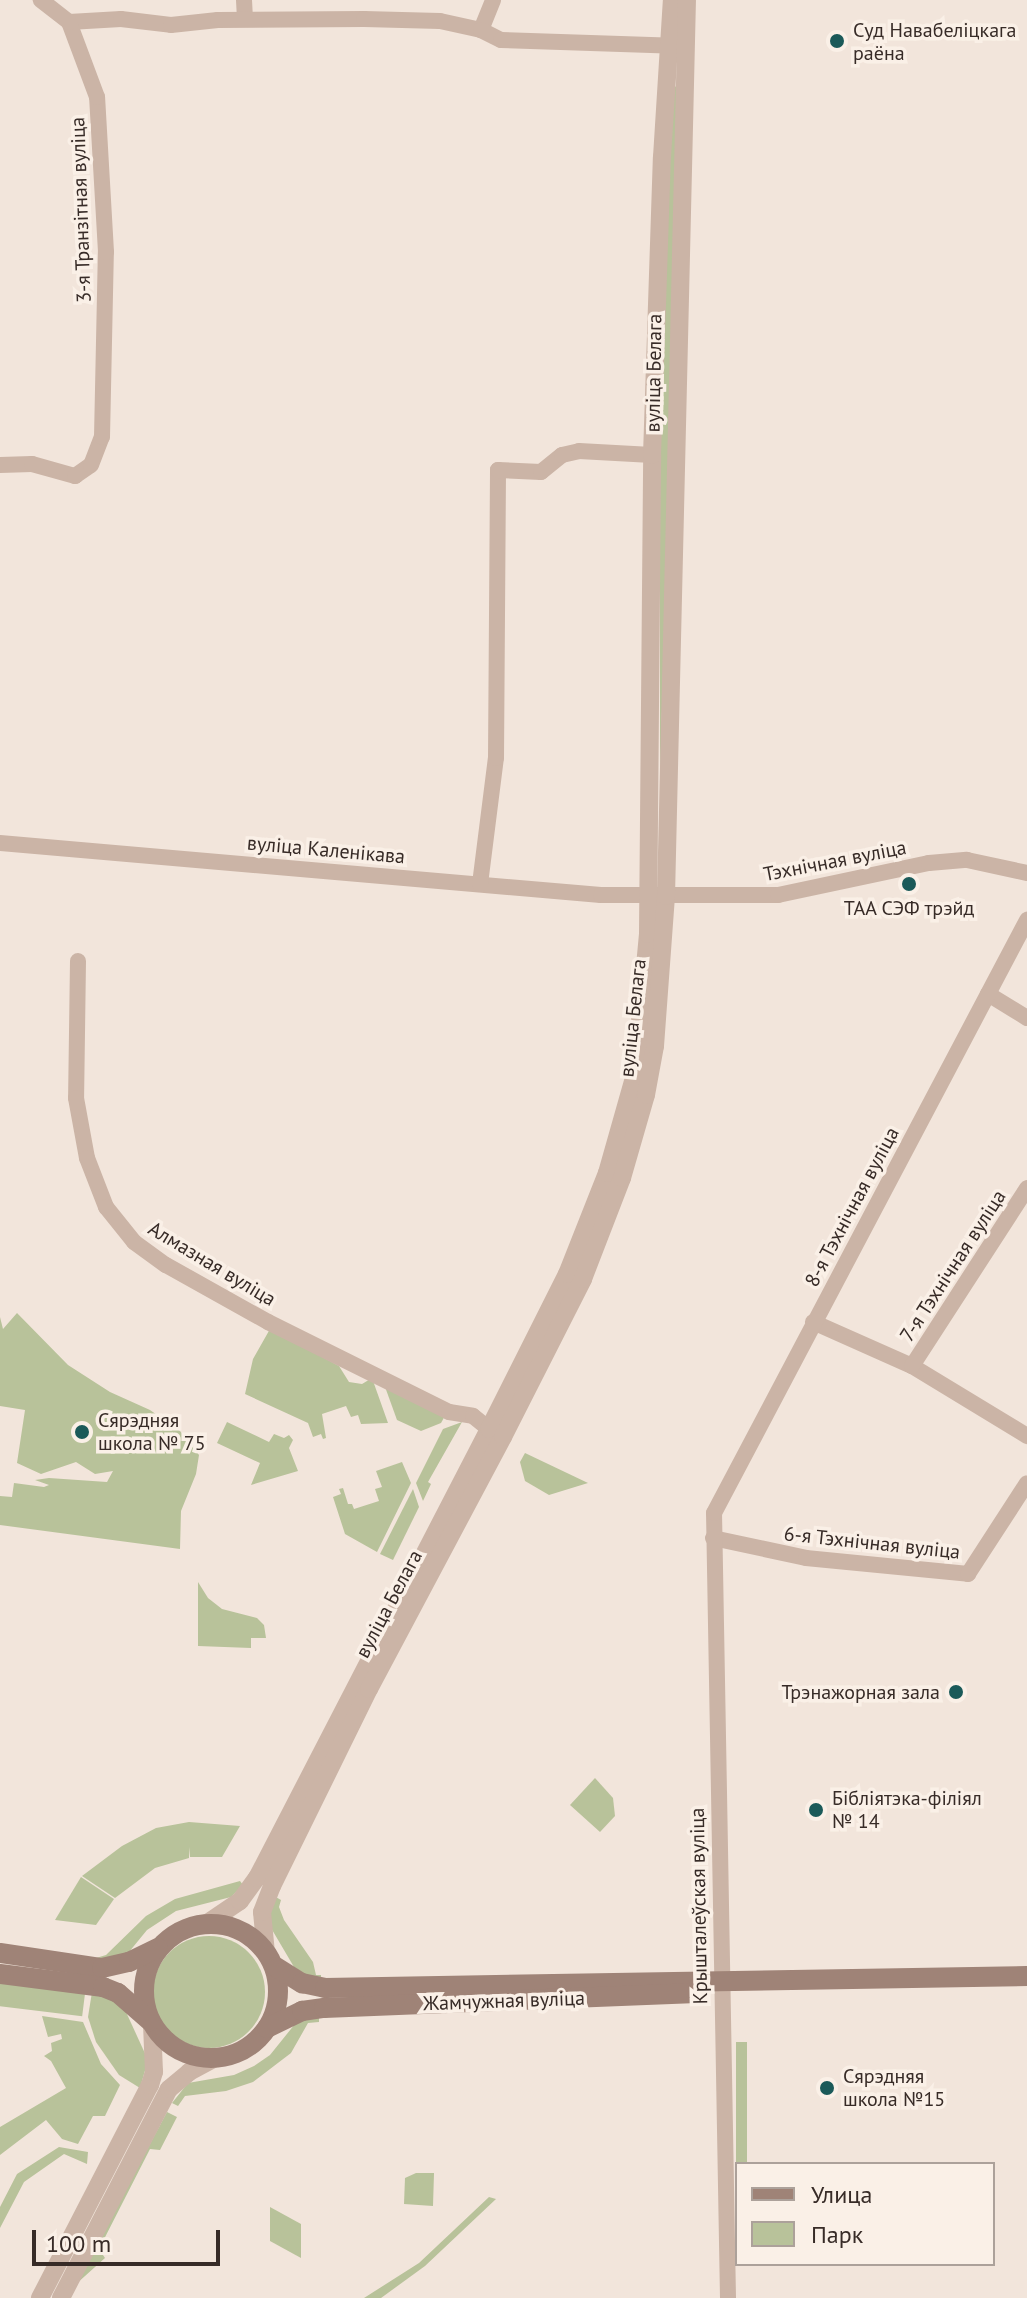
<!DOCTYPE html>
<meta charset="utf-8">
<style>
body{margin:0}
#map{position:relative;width:1027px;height:2298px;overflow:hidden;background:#f2e5db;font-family:"PT Sans",sans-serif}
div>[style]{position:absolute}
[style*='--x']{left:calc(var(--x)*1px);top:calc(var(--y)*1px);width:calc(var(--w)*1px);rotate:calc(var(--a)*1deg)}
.green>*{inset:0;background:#b8c29a;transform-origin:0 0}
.round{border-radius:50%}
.minor>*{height:16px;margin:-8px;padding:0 8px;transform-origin:8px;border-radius:8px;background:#cbb4a6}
.tertiary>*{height:18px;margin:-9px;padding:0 9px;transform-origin:9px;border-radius:9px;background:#cbb4a6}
.secondary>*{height:20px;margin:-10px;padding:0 10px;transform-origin:10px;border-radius:10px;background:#9f8377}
.secondary>.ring{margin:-10px;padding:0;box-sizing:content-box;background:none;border:20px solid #9f8377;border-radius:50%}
.dots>*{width:22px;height:22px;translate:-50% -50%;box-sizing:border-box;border:4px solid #faf0e7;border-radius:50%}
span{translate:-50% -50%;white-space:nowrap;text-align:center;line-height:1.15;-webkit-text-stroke:7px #faf0e7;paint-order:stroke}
.poi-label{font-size:20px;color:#372b27}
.left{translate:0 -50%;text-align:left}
.right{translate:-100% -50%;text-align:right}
.street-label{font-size:20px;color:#372b27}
.legend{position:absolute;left:735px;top:2162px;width:260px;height:104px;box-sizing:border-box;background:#faf0e7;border:2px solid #aca19a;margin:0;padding:10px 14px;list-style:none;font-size:24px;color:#372b27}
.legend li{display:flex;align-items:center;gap:16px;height:40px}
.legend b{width:40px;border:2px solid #aca19a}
.scale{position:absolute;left:32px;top:2230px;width:188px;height:36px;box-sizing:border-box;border:4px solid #372b27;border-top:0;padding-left:10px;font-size:24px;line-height:28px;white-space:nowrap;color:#372b27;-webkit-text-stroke:6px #faf0e7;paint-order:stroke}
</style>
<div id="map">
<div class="green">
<i style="clip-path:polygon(671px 86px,679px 87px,660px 782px,660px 474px)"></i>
<i style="clip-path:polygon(17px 1313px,68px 1365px,110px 1392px,150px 1410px,180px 1431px,199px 1455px,196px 1474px,181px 1511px,180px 1549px,0 1525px,0 1496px,12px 1497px,14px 1483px,44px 1487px,49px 1485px,35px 1480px,49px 1478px,107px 1482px,113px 1471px,95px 1474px,76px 1462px,41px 1474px,17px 1463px,25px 1410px,0 1406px,0 1317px,3px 1329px)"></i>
<i style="clip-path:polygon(270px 1329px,339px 1366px,349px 1382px,362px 1384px,372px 1378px,388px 1423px,361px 1424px,358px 1415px,351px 1417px,346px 1406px,322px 1414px,326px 1438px,323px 1439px,321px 1434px,313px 1437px,308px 1423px,245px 1394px,253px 1359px)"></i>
<i style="clip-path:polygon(384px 1384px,446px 1414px,441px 1423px,421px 1431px,397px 1420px)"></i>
<i style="clip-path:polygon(227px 1422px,269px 1442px,274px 1434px,284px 1438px,289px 1435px,293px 1440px,289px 1448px,298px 1471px,251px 1485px,260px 1463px,217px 1443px)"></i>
<i style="clip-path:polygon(462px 1422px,428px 1482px,431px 1484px,423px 1501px,416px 1483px,443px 1429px)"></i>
<i style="clip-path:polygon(525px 1453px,588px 1483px,549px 1495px,525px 1481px,520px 1462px)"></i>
<i style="clip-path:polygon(402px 1462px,411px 1483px,377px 1552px,345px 1534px,333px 1497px,341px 1494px,339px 1489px,343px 1488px,348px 1504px,352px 1504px,354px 1509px,379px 1501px,375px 1489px,382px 1487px,376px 1471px)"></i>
<i style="clip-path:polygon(413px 1489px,419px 1507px,393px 1560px,380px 1554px)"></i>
<i style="clip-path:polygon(198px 1582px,208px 1598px,222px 1609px,257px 1618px,264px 1625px,266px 1638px,251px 1638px,251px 1648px,198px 1646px)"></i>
<i style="clip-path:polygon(595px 1778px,613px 1798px,615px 1816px,600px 1832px,570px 1805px)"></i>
<i style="clip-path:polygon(189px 1822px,240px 1826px,222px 1857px,190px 1857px,189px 1847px,189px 1858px,155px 1868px,115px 1898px,82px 1876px,122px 1846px,156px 1828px)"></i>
<i style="clip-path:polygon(81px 1877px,114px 1899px,96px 1925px,55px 1920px)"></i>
<i style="clip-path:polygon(240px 1881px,243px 1885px,231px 1897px,176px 1911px,147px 1930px,129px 1952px,107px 1959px,96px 1958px,106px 1955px,146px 1916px,175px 1899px)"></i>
<i style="clip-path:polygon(274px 1896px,281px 1900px,279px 1907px,284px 1920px,313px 1962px,316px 1975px,321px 1975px,321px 1981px,313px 1980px,294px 1967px,271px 1928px,270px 1910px)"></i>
<i class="round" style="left:153px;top:1936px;width:112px;height:112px"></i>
<i style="left:0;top:1980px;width:86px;height:26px;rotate:7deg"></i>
<i style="clip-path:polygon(92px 1992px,109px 1997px,126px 2012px,148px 2060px,140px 2088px,119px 2075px,96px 2042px,88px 2017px)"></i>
<i style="clip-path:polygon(42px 2016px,83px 2022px,101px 2064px,120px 2085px,105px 2116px,93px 2116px,78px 2144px,62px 2139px,46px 2120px,0 2155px,0 2127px,66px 2088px,51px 2061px,44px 2056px,52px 2051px,51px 2043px,62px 2039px,61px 2034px,48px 2037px)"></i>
<i style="clip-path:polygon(319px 2016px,319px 2022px,308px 2023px,291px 2053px,253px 2082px,226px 2091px,185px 2096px,178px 2106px,172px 2103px,188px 2083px,234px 2075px,254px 2066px,270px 2055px,299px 2019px)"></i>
<i style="left:747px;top:2042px;width:122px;height:11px;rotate:90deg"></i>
<i style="clip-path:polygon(167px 2112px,177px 2117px,160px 2150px,150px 2149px,99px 2249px,105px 2258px,75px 2285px)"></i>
<i style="clip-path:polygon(59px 2147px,88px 2152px,87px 2164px,64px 2154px,24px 2182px,0 2228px,0 2207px,17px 2174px)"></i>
<i style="clip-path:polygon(416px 2173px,434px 2173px,433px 2206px,404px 2204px,405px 2178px)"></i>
<i style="clip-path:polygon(489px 2197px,496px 2199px,425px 2266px,381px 2298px,364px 2298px,419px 2263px)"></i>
<i style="clip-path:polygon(270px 2207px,301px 2224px,301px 2258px,270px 2241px)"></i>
</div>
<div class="minor">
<i style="--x:244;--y:0;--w:19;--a:87"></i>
<i style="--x:69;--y:22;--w:52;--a:-3.3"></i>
<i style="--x:121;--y:19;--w:50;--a:6.8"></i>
<i style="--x:171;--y:25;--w:47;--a:-6.1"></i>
<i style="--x:218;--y:20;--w:146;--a:-0.4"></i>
<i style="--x:364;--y:19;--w:76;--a:1.5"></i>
<i style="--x:440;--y:21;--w:42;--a:12.4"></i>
<i style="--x:481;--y:30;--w:32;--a:-68"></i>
<i style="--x:481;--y:30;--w:22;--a:27"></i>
<i style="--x:501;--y:40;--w:180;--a:1.9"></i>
<i style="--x:0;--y:465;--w:32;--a:-2"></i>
<i style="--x:32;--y:464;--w:45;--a:15.6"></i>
<i style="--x:75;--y:476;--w:19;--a:-35"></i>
<i style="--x:91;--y:465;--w:30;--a:-69"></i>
<i style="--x:102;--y:437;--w:185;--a:-88.8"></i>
<i style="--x:106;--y:252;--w:155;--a:-93.3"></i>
<i style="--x:97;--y:97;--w:80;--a:-110.5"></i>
<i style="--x:69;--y:22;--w:36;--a:-142"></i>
<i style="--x:0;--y:843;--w:603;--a:4.95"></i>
<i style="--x:601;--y:895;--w:177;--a:0"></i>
<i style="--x:778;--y:895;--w:154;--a:-12"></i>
<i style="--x:929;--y:863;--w:38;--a:-5"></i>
<i style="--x:967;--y:860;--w:61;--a:12.2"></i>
<i style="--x:480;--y:884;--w:127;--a:-82.8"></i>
<i style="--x:496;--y:758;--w:288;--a:-89.6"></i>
<i style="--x:498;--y:470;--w:43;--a:2.7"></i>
<i style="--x:541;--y:472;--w:27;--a:-39"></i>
<i style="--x:562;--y:455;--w:17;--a:-13"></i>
<i style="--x:579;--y:451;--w:73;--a:3.1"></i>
<i style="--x:78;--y:961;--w:137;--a:90.8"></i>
<i style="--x:76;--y:1098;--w:61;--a:79.6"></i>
<i style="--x:87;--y:1158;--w:53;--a:68.8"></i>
<i style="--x:106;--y:1207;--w:45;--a:51.3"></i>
<i style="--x:134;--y:1242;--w:39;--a:36"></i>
<i style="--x:166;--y:1265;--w:117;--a:29.2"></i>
<i style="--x:268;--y:1322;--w:202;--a:26.4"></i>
<i style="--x:449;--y:1412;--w:24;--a:9"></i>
<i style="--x:473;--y:1416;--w:21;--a:39"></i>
<i style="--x:988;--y:994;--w:46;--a:31.6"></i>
<i style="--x:813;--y:1322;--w:108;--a:24"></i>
<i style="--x:912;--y:1366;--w:135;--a:31.3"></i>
<i style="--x:912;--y:1366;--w:212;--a:-57.1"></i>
<i style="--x:713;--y:1538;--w:95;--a:12.1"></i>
<i style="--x:806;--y:1558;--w:163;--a:5.6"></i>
<i style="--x:968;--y:1574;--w:108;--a:-57"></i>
<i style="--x:728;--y:2298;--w:785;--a:-91.02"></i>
<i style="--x:714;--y:1513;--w:671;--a:-62.17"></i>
</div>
<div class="tertiary">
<i style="--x:206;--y:1924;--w:41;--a:-34.1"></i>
<i style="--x:240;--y:1901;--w:29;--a:-54"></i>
<i style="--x:257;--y:1878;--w:505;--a:-62.67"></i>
<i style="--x:489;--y:1429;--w:174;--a:-63.3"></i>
<i style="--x:567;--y:1274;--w:109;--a:-68.4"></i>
<i style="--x:607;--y:1173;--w:103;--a:-74.2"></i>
<i style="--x:635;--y:1074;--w:141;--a:-84.7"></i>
<i style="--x:648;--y:934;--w:479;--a:-89.5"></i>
<i style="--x:652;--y:455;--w:298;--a:-88.1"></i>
<i style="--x:662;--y:157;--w:157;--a:-86.4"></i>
<i style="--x:266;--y:1953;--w:41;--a:-95.6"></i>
<i style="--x:262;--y:1912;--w:28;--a:-69"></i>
<i style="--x:272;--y:1886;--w:220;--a:-63.8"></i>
<i style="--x:369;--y:1689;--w:285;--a:-62"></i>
<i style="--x:503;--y:1437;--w:177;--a:-63.1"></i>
<i style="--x:583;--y:1279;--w:108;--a:-68.9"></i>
<i style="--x:622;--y:1178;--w:86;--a:-73.9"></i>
<i style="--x:646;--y:1095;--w:50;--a:-79.6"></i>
<i style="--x:655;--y:1046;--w:150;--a:-85.8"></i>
<i style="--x:666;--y:896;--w:896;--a:-88.66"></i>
<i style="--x:40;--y:2298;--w:240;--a:-62.7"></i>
<i style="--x:150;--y:2085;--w:14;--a:-73"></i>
<i style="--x:154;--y:2072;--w:47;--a:-92.4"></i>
<i style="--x:61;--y:2298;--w:235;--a:-62.7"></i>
<i style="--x:169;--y:2089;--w:26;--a:-40"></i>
<i style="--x:189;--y:2072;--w:30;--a:-28"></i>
</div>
<div class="secondary">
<i class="ring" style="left:144px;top:1924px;width:114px;height:114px"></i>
<i style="--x:0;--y:1953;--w:103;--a:8.4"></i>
<i style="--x:102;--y:1968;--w:28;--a:-13"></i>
<i style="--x:129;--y:1962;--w:32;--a:-26"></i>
<i style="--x:276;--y:1967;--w:31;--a:32"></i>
<i style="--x:302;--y:1983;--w:24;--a:12"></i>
<i style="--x:325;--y:1988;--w:702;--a:-0.98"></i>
<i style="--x:0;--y:1974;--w:104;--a:7.2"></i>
<i style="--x:103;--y:1987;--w:16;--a:22"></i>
<i style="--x:118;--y:1993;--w:43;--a:41.2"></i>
<i style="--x:267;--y:2028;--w:39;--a:-26"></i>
<i style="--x:302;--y:2011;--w:22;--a:-8"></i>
<i style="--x:324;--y:2008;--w:373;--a:-2.3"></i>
</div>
<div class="dots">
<i style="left:837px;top:41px;background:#1b5a59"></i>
<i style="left:909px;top:884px;background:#1b5a59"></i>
<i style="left:82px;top:1432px;background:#1b5a59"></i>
<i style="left:956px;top:1692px;background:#1b5a59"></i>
<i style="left:816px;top:1810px;background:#1b5a59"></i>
<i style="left:827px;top:2088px;background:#1b5a59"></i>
</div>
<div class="poi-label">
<span class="left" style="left:853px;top:42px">Суд Навабеліцкага<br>раёна</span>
<span style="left:909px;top:908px">ТАА СЭФ трэйд</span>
<span class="left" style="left:98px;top:1432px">Сярэдняя<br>школа № 75</span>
<span class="right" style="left:940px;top:1692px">Трэнажорная зала</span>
<span class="left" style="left:832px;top:1810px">Бібліятэка-філіял<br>№ 14</span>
<span class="left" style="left:843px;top:2088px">Сярэдняя<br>школа №15</span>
</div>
<div class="street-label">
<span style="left:81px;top:210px;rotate:-92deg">3-я Транзітная вуліца</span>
<span style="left:654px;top:373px;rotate:-89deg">вуліца Белага</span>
<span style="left:326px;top:850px;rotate:5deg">вуліца Каленікава</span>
<span style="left:835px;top:861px;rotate:-11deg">Тэхнічная вуліца</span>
<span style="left:633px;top:1018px;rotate:-84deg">вуліца Белага</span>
<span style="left:852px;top:1207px;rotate:-62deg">8-я Тэхнічная вуліца</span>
<span style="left:212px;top:1264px;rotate:31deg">Алмазная вуліца</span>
<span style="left:953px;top:1266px;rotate:-57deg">7-я Тэхнічная вуліца</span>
<span style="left:872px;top:1543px;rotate:6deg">6-я Тэхнічная вуліца</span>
<span style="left:389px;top:1604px;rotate:-62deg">вуліца Белага</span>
<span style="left:699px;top:1906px;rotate:-91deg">Крышталеўская вуліца</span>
<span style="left:504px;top:2001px;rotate:-2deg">Жамчужная вуліца</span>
</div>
<ul class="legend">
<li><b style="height:10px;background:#9f8377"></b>Улица</li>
<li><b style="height:22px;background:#b8c29a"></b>Парк</li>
</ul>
<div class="scale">100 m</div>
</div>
